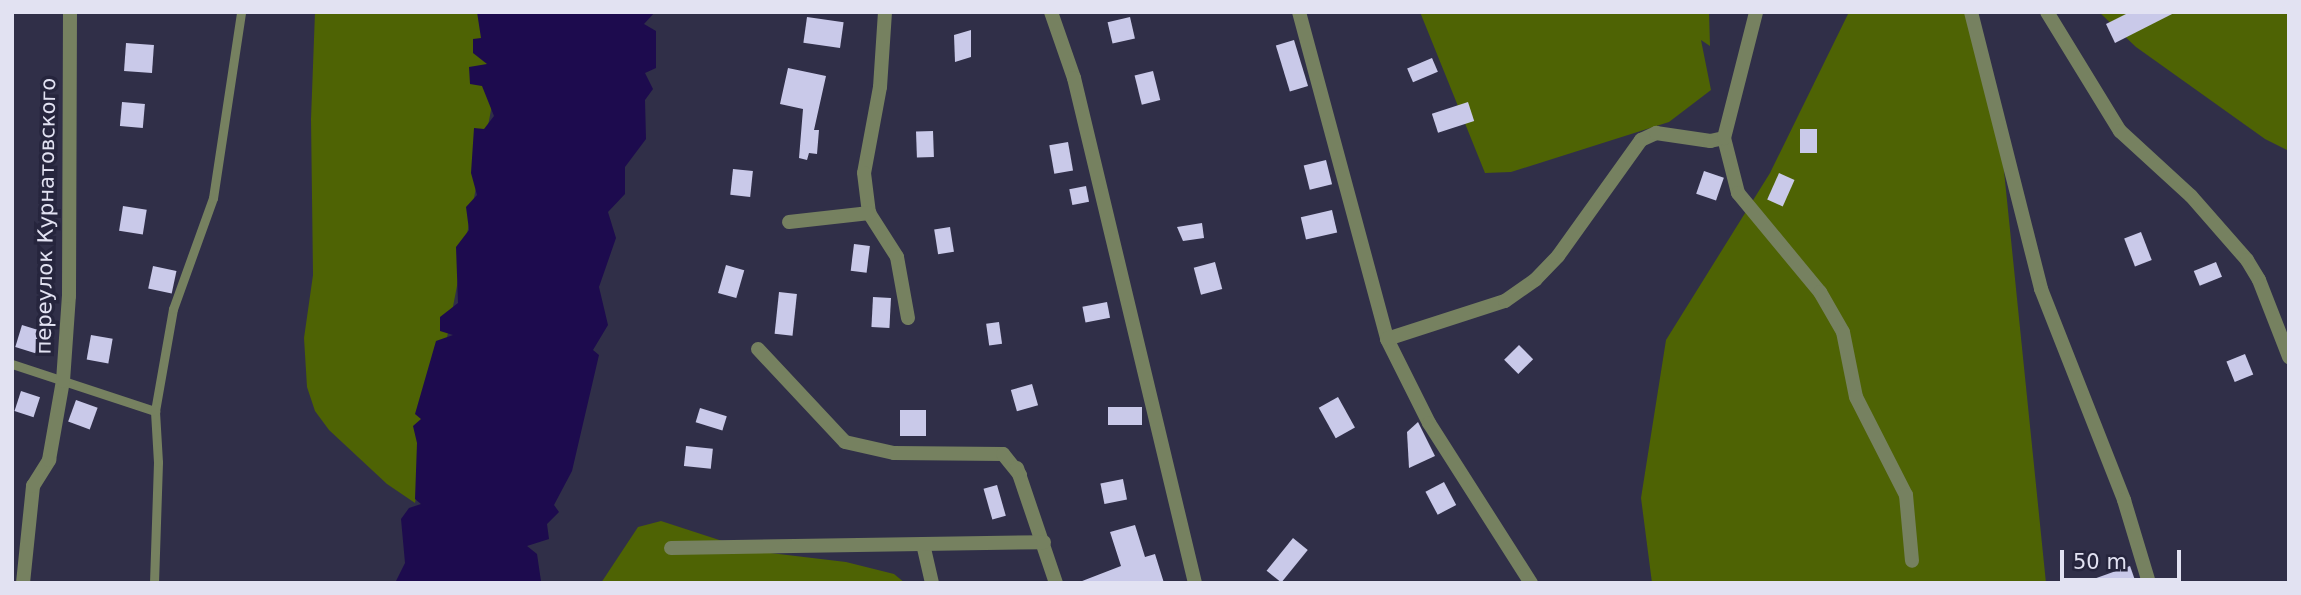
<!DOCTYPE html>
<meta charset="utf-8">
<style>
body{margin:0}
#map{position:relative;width:2301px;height:595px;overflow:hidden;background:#302f48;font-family:"DejaVu Sans",sans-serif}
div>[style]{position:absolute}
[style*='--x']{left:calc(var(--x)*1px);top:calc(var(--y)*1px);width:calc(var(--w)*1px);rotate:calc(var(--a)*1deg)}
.forest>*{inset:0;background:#4e6304}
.water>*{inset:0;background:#1d0b4e}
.building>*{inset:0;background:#c9c9e9;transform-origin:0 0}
.lane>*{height:9px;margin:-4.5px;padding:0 4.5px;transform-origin:4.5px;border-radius:4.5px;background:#768160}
.street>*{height:14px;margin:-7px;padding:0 7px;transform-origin:7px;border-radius:7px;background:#768160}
span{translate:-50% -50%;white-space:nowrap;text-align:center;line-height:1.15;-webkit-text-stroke:7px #26253d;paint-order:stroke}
.street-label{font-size:21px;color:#e2e2f2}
.frame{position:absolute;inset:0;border:14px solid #e2e2f2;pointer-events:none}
.scale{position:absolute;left:2060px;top:550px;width:121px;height:32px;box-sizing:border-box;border:4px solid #e2e2f2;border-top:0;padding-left:9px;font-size:21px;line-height:24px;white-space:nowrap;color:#e2e2f2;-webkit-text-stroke:5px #26253d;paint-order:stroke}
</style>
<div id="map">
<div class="forest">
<i style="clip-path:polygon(315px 12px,510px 12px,415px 503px,387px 484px,329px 430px,315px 411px,307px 387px,304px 338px,313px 275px,311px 119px)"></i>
<i style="clip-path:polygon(1420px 12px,1709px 12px,1710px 46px,1701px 40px,1711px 90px,1669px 122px,1511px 172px,1485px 173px)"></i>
<i style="clip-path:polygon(1849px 12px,1967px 12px,2003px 161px,2046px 583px,1652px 583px,1641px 498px,1666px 340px,1770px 173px)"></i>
<i style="clip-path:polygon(2099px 12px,2289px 12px,2289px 151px,2265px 139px,2136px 47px)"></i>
<i style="clip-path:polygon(661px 521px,753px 551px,846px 562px,894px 574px,905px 583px,601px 583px,638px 527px)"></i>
</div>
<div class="water">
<i style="clip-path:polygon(477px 12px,655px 12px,644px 24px,656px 31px,656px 68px,645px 73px,653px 89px,645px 100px,646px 139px,625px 167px,625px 194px,608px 212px,616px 238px,599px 287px,608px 325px,593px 350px,599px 355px,572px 471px,554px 505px,559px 512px,547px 524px,549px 539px,527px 546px,537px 554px,541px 581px,395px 583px,405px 563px,401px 519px,409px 508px,421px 504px,415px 499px,417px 443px,413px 426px,421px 419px,415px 414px,436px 341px,453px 335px,440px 331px,440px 317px,458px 303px,456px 247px,469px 230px,466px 207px,477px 195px,471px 173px,474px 128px,484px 129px,494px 116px,482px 86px,470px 84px,469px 67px,487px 64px,473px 53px,473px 39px,481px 38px)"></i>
</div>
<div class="building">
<i style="clip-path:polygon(2130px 12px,2176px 12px,2115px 43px,2106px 24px)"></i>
<i style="left:807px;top:17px;width:37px;height:26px;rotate:8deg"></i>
<i style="left:1130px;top:17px;width:22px;height:23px;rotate:77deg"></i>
<i style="clip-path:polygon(971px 30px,971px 57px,955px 62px,954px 35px)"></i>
<i style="left:1294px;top:40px;width:48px;height:19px;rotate:73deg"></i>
<i style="left:126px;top:43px;width:28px;height:28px;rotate:4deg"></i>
<i style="left:1432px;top:58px;width:15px;height:27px;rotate:67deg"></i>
<i style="clip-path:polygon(788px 68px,826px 76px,814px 130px,819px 130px,817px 154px,809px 153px,807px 160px,799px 158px,803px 109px,780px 104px)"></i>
<i style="left:1153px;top:71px;width:30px;height:19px;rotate:76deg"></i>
<i style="left:122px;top:102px;width:23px;height:24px;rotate:5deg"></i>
<i style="left:1468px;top:102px;width:20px;height:38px;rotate:72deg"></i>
<i style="left:1800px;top:129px;width:17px;height:24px"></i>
<i style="left:933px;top:131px;width:26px;height:17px;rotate:88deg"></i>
<i style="left:1068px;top:142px;width:29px;height:19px;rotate:80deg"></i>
<i style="left:1326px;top:160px;width:25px;height:23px;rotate:76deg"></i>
<i style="left:733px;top:169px;width:20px;height:26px;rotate:6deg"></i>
<i style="left:1704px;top:171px;width:21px;height:24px;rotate:19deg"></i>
<i style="left:1779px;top:173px;width:17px;height:29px;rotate:24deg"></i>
<i style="left:1086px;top:186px;width:16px;height:17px;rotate:79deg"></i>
<i style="left:123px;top:206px;width:24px;height:25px;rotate:9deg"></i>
<i style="left:1332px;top:210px;width:23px;height:32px;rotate:77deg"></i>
<i style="clip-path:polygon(1202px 223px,1204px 238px,1183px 241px,1177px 227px)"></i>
<i style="left:950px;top:227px;width:25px;height:16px;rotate:81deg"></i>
<i style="left:2141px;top:232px;width:30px;height:18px;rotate:69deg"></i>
<i style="left:854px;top:244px;width:16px;height:27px;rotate:7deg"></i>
<i style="left:1215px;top:262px;width:28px;height:22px;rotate:75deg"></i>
<i style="left:2216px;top:262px;width:16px;height:24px;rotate:68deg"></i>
<i style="left:726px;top:265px;width:19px;height:29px;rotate:16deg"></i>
<i style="left:153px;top:266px;width:24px;height:23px;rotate:12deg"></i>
<i style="left:779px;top:292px;width:18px;height:42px;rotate:6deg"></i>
<i style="left:873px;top:297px;width:18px;height:30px;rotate:3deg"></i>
<i style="left:1107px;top:302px;width:16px;height:25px;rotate:79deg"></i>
<i style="left:999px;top:322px;width:22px;height:13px;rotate:82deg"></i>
<i style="left:22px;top:325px;width:21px;height:23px;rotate:17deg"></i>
<i style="left:91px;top:335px;width:22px;height:25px;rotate:10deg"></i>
<i style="left:1519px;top:345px;width:20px;height:21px;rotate:45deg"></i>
<i style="left:2245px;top:354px;width:22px;height:20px;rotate:68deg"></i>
<i style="left:1032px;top:384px;width:22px;height:22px;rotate:74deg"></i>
<i style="left:21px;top:391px;width:20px;height:21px;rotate:18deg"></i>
<i style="left:1338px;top:397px;width:35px;height:22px;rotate:61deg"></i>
<i style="left:76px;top:400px;width:23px;height:23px;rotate:20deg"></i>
<i style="left:1142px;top:407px;width:18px;height:34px;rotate:90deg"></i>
<i style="left:700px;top:408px;width:28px;height:15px;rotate:17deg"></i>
<i style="left:900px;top:410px;width:26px;height:26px"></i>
<i style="clip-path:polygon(1418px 422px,1435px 456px,1409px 468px,1407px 432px)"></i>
<i style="left:686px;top:446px;width:27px;height:20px;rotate:6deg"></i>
<i style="left:1123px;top:479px;width:21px;height:23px;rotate:79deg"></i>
<i style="left:1444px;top:482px;width:26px;height:21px;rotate:62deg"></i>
<i style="left:997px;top:485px;width:32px;height:14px;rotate:74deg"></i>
<i style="clip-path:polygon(1135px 525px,1145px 557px,1155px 554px,1164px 583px,1077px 583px,1121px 566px,1110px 532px)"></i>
<i style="left:1293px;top:538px;width:19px;height:42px;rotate:39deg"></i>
<i style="clip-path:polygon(2130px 566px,2136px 583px,2088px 583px,2088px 581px)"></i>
</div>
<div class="lane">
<i style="--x:12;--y:364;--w:151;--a:18.2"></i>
<i style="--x:154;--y:583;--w:121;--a:-88.1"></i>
<i style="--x:158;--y:462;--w:51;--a:-93.4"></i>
<i style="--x:155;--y:411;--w:104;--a:-80"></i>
<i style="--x:173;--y:309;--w:118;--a:-70.2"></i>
<i style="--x:213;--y:198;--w:188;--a:-81.4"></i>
</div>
<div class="street">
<i style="--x:885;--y:12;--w:75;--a:93.8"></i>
<i style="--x:880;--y:87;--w:87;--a:100.5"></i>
<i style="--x:864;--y:173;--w:40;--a:82.9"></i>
<i style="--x:869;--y:213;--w:52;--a:57.5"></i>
<i style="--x:897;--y:257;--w:62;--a:79.8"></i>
<i style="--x:1051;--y:12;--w:70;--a:70.8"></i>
<i style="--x:1074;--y:78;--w:519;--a:76.53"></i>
<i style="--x:1299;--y:12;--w:339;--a:74.9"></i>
<i style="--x:1387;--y:339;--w:94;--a:63.4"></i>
<i style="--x:1429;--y:423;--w:190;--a:57.5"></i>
<i style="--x:1971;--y:12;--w:286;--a:75.8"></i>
<i style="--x:2041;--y:289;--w:227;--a:68.5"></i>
<i style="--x:2124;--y:500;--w:87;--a:73.2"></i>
<i style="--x:2047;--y:12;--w:140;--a:58.5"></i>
<i style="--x:2120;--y:131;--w:96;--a:42.5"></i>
<i style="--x:2191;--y:196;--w:85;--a:48.8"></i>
<i style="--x:2247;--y:260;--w:23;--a:59"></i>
<i style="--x:2259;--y:280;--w:83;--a:68.7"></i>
<i style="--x:1724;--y:138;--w:57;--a:75.7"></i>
<i style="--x:1738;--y:193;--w:129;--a:50.4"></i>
<i style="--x:1820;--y:292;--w:46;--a:60.1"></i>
<i style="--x:1843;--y:332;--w:66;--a:78.7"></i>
<i style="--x:1856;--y:397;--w:110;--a:63"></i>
<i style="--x:1906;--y:495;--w:66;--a:84.8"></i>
<i style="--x:789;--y:222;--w:81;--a:-6.4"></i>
<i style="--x:1387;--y:339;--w:124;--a:-17.9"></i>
<i style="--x:1505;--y:301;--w:37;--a:-35"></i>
<i style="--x:1535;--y:280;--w:33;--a:-46"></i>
<i style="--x:1558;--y:256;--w:143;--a:-54.4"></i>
<i style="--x:1641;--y:140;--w:17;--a:-25"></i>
<i style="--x:1656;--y:133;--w:55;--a:8.4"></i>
<i style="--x:1710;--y:141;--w:14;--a:-12"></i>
<i style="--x:1724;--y:138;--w:130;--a:-75.7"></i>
<i style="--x:758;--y:349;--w:127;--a:46.9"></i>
<i style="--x:845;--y:442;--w:50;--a:12.7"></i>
<i style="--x:894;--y:453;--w:109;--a:0.5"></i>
<i style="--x:1003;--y:454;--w:27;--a:51"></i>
<i style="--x:1017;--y:468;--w:121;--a:71.3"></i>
<i style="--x:923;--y:544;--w:40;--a:77"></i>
<i style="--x:671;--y:548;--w:373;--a:-0.9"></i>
<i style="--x:23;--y:583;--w:98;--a:-84.1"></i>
<i style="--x:33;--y:486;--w:31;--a:-58"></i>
<i style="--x:49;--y:460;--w:80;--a:-80"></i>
<i style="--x:63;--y:381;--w:85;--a:-86"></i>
<i style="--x:69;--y:296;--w:284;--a:-89.8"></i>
</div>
<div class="street-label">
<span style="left:46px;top:216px;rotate:-89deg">переулок Курнатовского</span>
</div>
<div class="frame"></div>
<div class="scale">50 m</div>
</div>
